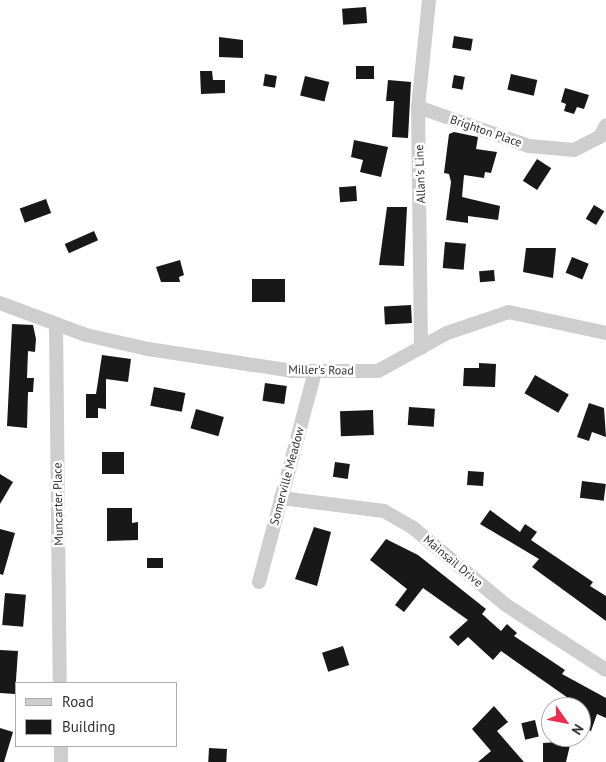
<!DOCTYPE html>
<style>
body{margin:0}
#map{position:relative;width:606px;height:762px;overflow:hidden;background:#fff;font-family:"PT Sans",sans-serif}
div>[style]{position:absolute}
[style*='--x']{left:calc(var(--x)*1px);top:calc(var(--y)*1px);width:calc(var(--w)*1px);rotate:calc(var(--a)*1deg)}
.building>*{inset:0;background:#181818;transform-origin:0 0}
.street>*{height:14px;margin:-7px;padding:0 7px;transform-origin:7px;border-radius:7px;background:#cecece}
span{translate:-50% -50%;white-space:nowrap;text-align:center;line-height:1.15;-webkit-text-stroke:5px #fff;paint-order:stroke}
.street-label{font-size:12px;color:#313131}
.legend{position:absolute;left:15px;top:682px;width:162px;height:65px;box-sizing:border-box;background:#fff;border:1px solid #adadad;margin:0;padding:6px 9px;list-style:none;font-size:15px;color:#313131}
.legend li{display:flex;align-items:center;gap:10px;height:25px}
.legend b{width:25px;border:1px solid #adadad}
.north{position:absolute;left:541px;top:697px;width:50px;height:50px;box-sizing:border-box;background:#fff;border:1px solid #adadad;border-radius:50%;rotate:123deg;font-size:14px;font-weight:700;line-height:20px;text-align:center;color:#313131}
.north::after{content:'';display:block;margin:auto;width:18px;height:22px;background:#ea3051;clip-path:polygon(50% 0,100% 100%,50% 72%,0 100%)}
</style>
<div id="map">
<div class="building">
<i style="left:366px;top:7px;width:16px;height:24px;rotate:86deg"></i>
<i style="left:454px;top:36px;width:19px;height:12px;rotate:9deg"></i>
<i style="clip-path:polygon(219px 37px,243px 40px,243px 58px,219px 57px)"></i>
<i style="left:356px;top:66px;width:18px;height:13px"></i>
<i style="clip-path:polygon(200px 71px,212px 71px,213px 80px,225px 80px,225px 93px,201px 94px)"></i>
<i style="left:265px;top:74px;width:12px;height:12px;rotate:9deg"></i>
<i style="left:511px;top:74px;width:27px;height:16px;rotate:13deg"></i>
<i style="left:454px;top:75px;width:11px;height:13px;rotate:10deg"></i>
<i style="left:305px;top:76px;width:25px;height:20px;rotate:14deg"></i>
<i style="clip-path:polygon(388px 80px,411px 82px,408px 138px,392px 137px,394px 101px,386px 101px)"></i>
<i style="clip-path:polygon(565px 88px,589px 95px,584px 109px,577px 107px,574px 114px,564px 111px,566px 104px,561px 102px)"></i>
<i style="clip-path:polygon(454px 132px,478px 137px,476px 149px,497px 152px,491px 173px,485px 172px,484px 178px,464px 175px,462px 197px,500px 206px,498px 220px,468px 216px,468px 223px,446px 220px,451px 182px,449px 174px,444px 173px,449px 134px)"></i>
<i style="clip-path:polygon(354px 140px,388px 147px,381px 177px,360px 172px,363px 160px,351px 157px)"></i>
<i style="left:537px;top:159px;width:17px;height:26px;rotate:33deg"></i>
<i style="left:356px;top:186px;width:15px;height:17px;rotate:86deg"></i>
<i style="left:46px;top:199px;width:15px;height:28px;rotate:70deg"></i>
<i style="left:594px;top:205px;width:12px;height:16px;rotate:31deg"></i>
<i style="clip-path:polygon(387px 207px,407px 207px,404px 266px,379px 265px)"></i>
<i style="left:94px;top:231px;width:10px;height:32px;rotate:66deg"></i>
<i style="left:445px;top:242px;width:21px;height:26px;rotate:5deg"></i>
<i style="clip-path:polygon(526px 248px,556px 248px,553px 278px,523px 272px)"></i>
<i style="left:572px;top:257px;width:18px;height:17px;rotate:22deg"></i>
<i style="clip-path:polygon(180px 260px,184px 275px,179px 277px,180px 282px,161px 282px,156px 267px)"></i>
<i style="left:494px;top:270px;width:11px;height:15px;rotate:85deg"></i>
<i style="left:252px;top:279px;width:33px;height:23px"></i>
<i style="left:411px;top:305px;width:18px;height:27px;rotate:87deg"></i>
<i style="clip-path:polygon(12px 324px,33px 325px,36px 339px,35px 352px,28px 351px,27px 378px,34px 378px,33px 392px,28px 392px,27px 428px,7px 426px)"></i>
<i style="clip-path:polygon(102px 355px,131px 359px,128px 382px,106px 379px,106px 409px,98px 408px,98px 418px,86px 418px,86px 394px,96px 394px)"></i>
<i style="clip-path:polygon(479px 363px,496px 364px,495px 387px,463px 386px,464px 368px,479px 368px)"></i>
<i style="left:535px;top:375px;width:39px;height:21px;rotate:30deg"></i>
<i style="left:265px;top:383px;width:22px;height:18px;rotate:8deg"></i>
<i style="left:154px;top:387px;width:32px;height:19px;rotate:11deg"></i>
<i style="clip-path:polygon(589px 403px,604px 408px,606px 437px,592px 432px,589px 441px,577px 437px)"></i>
<i style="left:409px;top:407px;width:26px;height:18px;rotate:4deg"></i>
<i style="left:196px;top:409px;width:29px;height:20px;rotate:16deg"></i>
<i style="left:373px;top:410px;width:25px;height:33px;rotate:88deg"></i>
<i style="left:102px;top:452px;width:22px;height:22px"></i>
<i style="left:335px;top:462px;width:15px;height:15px;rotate:8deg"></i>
<i style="left:468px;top:471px;width:16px;height:14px;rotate:4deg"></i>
<i style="clip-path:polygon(0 474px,13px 482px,0 504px)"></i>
<i style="left:582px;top:481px;width:24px;height:17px;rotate:7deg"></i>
<i style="clip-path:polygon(107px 508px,132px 508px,132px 523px,138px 522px,138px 540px,107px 541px)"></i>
<i style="clip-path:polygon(490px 510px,520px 532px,525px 524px,537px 532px,531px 540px,593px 582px,590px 586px,606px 596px,606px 621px,532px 567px,539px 559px,480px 524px)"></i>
<i style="clip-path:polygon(314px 527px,331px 532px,317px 586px,295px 579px)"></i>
<i style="clip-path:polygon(0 529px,15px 533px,3px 575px,0 574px)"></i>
<i style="clip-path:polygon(386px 539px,418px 555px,486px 609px,482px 614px,501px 631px,507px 624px,517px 633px,514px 636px,565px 670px,562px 674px,606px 698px,606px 718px,597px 714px,591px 731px,581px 728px,581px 707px,501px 651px,493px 660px,468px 637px,458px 646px,449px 637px,468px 620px,423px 588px,404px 612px,395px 605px,407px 589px,370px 560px)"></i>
<i style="left:147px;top:558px;width:16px;height:10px"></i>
<i style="left:5px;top:593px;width:21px;height:32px;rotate:5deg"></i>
<i style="left:343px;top:646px;width:20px;height:22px;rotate:72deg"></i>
<i style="clip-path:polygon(0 650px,18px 651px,15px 694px,0 693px)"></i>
<i style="clip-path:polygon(494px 706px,508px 722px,497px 731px,524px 762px,478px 762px,491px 751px,472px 729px)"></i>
<i style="left:535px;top:720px;width:17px;height:14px;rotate:77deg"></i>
<i style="clip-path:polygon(0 728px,13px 732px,4px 762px,0 762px)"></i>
<i style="clip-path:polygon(571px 741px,566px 762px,543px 762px,543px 743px)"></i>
<i style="left:209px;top:748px;width:18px;height:14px;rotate:3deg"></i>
</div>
<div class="street">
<i style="--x:418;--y:107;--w:118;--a:19.4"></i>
<i style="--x:529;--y:146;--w:45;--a:5.1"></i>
<i style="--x:574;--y:150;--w:29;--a:-27"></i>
<i style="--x:600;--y:137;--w:13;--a:-63"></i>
<i style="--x:0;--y:303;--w:92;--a:20.4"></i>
<i style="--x:86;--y:335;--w:64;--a:12.7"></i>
<i style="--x:148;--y:349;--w:147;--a:8.6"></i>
<i style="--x:293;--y:371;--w:85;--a:0"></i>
<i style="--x:378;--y:371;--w:79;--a:-28.8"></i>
<i style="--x:447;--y:333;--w:65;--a:-18.7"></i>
<i style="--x:509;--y:312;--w:99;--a:12.2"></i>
<i style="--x:56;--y:324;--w:359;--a:89.4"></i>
<i style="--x:421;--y:348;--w:241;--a:-90.7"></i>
<i style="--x:418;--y:107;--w:108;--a:-84.1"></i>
<i style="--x:281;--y:498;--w:104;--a:7.2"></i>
<i style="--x:384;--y:511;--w:32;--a:30"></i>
<i style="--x:412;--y:527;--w:122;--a:39.7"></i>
<i style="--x:506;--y:605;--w:119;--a:33"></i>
<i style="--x:259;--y:582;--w:218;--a:-75.1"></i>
<i style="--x:61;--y:746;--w:16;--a:90"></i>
</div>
<div class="street-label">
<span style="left:486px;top:131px;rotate:19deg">Brighton Place</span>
<span style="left:420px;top:174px;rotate:-92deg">Allan's Line</span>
<span style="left:321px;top:370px;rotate:1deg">Miller's Road</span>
<span style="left:287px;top:476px;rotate:-75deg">Somerville Meadow</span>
<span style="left:58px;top:504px;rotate:-91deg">Muncarter Place</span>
<span style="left:453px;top:561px;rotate:40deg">Mainsail Drive</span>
</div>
<ul class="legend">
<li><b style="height:6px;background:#cecece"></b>Road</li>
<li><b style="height:14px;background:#181818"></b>Building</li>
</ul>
<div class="north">N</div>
</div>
